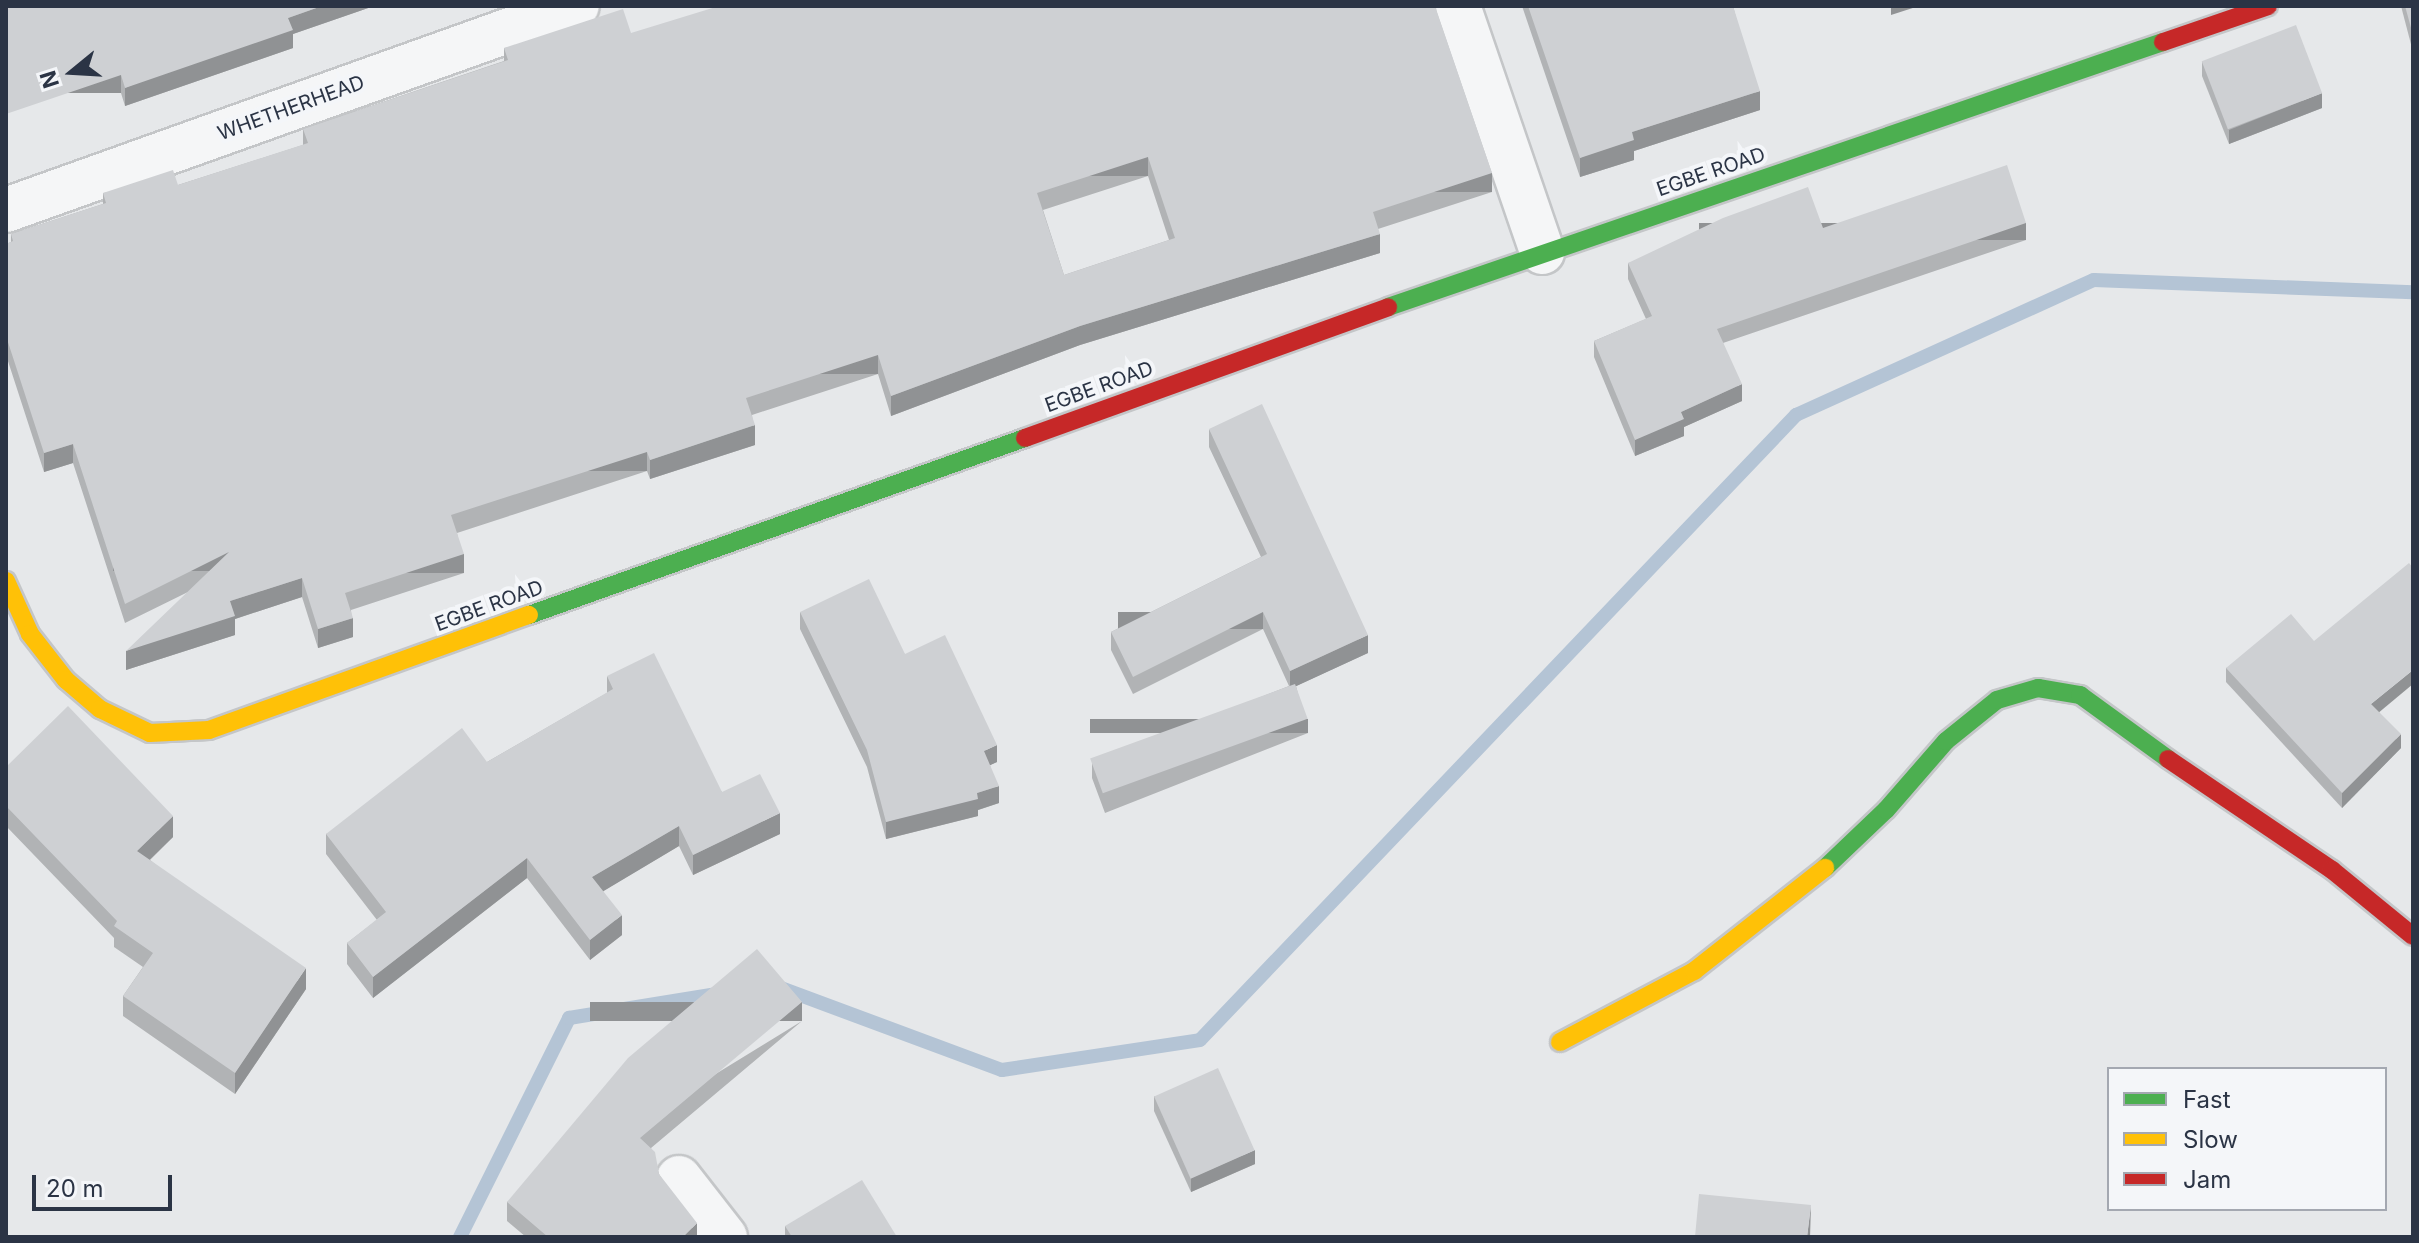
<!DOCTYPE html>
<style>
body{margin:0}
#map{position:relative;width:2419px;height:1243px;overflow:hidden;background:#e6e8ea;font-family:Inter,sans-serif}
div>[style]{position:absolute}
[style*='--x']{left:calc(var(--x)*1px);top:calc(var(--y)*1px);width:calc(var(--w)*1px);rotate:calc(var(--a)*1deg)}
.stream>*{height:14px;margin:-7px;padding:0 7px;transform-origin:7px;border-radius:7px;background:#b4c4d5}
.roads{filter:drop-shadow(2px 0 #c4c6c8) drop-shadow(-2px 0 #c4c6c8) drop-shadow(0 2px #c4c6c8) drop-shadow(0 -2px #c4c6c8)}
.street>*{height:44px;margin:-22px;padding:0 22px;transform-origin:22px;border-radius:22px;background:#f5f6f7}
.fast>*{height:18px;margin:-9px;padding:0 9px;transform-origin:9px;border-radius:9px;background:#4caf50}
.slow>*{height:18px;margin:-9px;padding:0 9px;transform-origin:9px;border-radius:9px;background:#ffc107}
.jam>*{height:18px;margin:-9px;padding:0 9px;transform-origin:9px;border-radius:9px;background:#c62828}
.wall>*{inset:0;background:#b1b3b5}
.shaded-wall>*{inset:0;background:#909294;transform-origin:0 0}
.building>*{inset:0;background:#ced0d3;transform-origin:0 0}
span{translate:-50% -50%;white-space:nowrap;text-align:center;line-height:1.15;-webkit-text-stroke:8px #f4f6f9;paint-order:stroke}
.street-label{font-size:20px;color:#2b3445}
.frame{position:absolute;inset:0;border:8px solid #2b3445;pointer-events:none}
.legend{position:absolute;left:2107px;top:1067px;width:280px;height:144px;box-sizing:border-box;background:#f4f6f9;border:2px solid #a4a8b1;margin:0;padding:10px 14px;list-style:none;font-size:24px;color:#2b3445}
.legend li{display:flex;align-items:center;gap:16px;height:40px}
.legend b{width:40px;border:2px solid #a4a8b1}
.north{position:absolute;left:32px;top:32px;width:80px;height:80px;-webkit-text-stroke:6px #f4f6f9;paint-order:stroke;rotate:252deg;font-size:22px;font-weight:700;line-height:32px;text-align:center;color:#2b3445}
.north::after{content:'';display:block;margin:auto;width:28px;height:36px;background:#2b3445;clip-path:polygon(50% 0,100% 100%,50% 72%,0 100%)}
.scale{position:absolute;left:32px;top:1175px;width:140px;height:36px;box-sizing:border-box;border:4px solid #2b3445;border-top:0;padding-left:10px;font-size:24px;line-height:28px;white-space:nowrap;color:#2b3445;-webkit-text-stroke:6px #f4f6f9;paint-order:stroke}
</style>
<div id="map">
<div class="stream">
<i style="--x:773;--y:985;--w:244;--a:20.4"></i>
<i style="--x:1002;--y:1070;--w:200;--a:-8.6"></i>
<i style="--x:1200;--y:1040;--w:864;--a:-46.36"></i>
<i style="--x:1796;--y:415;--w:327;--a:-24.4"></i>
<i style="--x:2094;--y:280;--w:319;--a:2.2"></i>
<i style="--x:460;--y:1237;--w:245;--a:-63.5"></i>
<i style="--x:569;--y:1018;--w:150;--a:-9.2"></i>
</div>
<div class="roads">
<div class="street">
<i style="--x:1458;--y:6;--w:260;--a:71.1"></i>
<i style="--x:6;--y:210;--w:606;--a:-19.66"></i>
<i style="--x:679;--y:1178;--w:75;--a:52.1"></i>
</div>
<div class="fast">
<i style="--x:1388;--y:307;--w:819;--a:-18.88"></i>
<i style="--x:529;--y:615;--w:527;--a:-19.64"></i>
<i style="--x:1825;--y:868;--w:84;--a:-43.6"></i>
<i style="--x:1886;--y:810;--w:91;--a:-49"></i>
<i style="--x:1946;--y:741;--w:65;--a:-38.8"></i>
<i style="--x:1997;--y:700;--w:43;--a:-16.3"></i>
<i style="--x:2038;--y:688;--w:43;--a:9.5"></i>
<i style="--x:2080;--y:695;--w:109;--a:36"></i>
</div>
<div class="slow">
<i style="--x:6;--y:581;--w:58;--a:65.6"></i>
<i style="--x:30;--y:634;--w:58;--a:52"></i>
<i style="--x:66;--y:680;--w:45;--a:40.5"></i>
<i style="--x:100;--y:709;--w:55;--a:25.6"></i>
<i style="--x:150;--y:733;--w:59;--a:-2.9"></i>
<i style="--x:209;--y:730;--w:340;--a:-19.8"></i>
<i style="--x:1560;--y:1042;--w:152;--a:-27.9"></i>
<i style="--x:1694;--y:971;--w:167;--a:-38.2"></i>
</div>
<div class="jam">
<i style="--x:2163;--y:42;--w:111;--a:-18.9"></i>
<i style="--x:1025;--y:438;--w:386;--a:-19.8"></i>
<i style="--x:2168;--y:759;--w:198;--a:34.1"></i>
<i style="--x:2332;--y:870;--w:104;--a:39.2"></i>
</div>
</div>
<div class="wall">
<i style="clip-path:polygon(6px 6px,374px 6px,293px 34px,293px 48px,125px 106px,121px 93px)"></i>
<i style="clip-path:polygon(1522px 6px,1733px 6px,1760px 110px,1634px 151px,1634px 160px,1580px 177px)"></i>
<i style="clip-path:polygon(2401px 6px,2413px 6px,2413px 52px)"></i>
<i style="clip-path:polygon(evenodd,631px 33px,1492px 192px,1378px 229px,1380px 253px,1080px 345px,891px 416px,878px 374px,752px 415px,755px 445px,650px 479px,647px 471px,457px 533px,464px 573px,351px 610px,353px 637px,318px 648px,302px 597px,235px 619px,235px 635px,126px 670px,188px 592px,125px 623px,73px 463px,44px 472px,6px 355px,6px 244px,11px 242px,11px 234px,103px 204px,103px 193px,178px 185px,303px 145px,303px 129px,504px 61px,504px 48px,631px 33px,1148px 176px,1169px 240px,1064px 275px,1043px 210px,1148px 176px)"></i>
<i style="clip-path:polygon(2202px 61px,2322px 108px,2229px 144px,2202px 76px)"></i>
<i style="clip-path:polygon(1823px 228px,2026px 240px,1723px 343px,1742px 401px,1684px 427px,1684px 436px,1635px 456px,1594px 357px,1594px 341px,1646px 319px,1628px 279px,1628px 263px)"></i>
<i style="clip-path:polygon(1209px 429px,1368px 653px,1296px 686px,1308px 733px,1105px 813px,1092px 778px,1092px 763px,1289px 686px,1263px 629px,1133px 694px,1111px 650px,1111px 632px,1261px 557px,1209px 447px)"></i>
<i style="clip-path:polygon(800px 612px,905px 654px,997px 762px,990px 765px,999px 803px,978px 810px,978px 816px,886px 839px,867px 767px,800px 629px)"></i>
<i style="clip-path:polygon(2314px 641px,2379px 712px,2401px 748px,2342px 808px,2226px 682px,2226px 668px)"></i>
<i style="clip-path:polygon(607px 676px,722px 792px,780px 834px,693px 875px,679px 846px,603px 891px,622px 935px,590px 960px,527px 878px,373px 998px,347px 964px,347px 943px,377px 920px,326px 854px,326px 834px,487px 762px,607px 693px)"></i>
<i style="clip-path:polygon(6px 767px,173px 837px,150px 860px,306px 989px,235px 1094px,123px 1016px,123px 996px,143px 967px,114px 947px,114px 938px,6px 826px)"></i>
<i style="clip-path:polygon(802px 1021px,651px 1148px,659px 1174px,697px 1237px,526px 1237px,507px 1221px,507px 1202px)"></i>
<i style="clip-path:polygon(1154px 1096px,1255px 1164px,1191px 1192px,1154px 1111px)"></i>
<i style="clip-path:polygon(785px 1226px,897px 1237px,785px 1237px)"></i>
</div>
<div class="shaded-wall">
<i style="clip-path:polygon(322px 6px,374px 6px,293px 34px,293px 48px,125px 106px,125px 88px,288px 18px)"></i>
<i style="clip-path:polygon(1891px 6px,1919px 6px,1891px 15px)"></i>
<i style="left:121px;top:75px;width:18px;height:121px;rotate:90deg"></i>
<i style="clip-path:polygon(1760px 91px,1760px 110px,1634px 151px,1634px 160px,1580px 177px,1580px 158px,1632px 132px)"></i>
<i style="clip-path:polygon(2322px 93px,2322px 108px,2229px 144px,2229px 130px)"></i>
<i style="left:1148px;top:157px;width:19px;height:117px;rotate:90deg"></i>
<i style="left:1492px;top:173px;width:19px;height:125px;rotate:90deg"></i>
<i style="left:2026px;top:223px;width:17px;height:327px;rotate:90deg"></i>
<i style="clip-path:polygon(1380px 234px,1380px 253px,1080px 345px,891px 416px,891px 396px,1080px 326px)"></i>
<i style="left:878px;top:355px;width:19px;height:139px;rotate:90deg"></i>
<i style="clip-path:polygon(1742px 384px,1742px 401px,1684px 427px,1684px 436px,1635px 456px,1635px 440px,1681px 412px)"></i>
<i style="clip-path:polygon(755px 425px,755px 445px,650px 479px,650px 460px)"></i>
<i style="clip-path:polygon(73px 444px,73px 463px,44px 472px,44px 453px)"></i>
<i style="left:647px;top:452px;width:19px;height:206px;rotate:90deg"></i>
<i style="left:229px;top:552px;width:19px;height:116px;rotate:90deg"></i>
<i style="left:464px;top:554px;width:19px;height:125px;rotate:90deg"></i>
<i style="clip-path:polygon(302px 578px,302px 597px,235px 619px,235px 635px,126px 670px,126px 651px,230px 601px)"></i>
<i style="left:1263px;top:612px;width:17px;height:145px;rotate:90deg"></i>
<i style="clip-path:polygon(353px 618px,353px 637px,318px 648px,318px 629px)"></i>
<i style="clip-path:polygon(1368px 635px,1368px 653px,1290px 689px,1290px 671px)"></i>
<i style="clip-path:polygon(2413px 670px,2413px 684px,2371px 719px,2371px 704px)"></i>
<i style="left:1308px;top:719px;width:14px;height:218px;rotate:90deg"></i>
<i style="clip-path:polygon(2401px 734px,2401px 748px,2342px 808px,2342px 793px)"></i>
<i style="clip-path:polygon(997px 745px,997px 762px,984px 768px,984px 751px)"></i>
<i style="clip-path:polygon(999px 786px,999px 803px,978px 810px,978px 816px,886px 839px,886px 822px)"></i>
<i style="clip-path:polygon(780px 813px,780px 834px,693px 875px,693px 855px)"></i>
<i style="clip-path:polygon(173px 816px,173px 837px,137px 872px,137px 851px)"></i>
<i style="clip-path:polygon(679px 826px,679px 846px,592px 898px,592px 877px)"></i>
<i style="clip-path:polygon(527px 858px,527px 878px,373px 998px,373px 977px)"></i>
<i style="clip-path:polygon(622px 915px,622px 935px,590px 960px,590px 940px)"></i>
<i style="clip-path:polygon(306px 968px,306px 989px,235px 1094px,235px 1073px)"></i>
<i style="left:802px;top:1002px;width:19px;height:212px;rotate:90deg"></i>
<i style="clip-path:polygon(1255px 1150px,1255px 1164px,1191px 1192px,1191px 1178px)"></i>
<i style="clip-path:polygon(1811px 1205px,1810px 1237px,1807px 1237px)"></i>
<i style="clip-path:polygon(697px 1223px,697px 1237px,683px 1237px)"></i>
</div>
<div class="building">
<i style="clip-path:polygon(6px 6px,322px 6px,288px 18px,293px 30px,125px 88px,121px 75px,6px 114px)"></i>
<i style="clip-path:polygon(evenodd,719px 6px,1435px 6px,1492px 173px,1373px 212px,1380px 234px,1080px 326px,891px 396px,878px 355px,746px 398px,755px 425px,650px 460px,647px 452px,451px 515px,464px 554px,345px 593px,353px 618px,318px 629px,302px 578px,230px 601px,235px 616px,126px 651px,229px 552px,125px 604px,73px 444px,44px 453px,6px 336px,6px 244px,13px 241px,11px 234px,106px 203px,103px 193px,173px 170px,178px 185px,308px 143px,303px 129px,508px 60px,504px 48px,623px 9px,631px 33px,719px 6px,1148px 157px,1175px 238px,1064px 275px,1037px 193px,1148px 157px)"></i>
<i style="clip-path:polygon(1528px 6px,1733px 6px,1760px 91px,1632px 132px,1634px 140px,1580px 158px)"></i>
<i style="clip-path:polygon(2405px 6px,2413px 6px,2413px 35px)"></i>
<i style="left:2296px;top:25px;width:73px;height:101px;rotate:69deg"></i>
<i style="clip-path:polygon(2007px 165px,2026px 223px,1717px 329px,1742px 384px,1681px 412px,1684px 419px,1635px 440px,1594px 341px,1652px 316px,1628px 263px,1723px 218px,1808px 187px,1823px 228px)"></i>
<i style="clip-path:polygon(1262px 404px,1368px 635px,1290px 671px,1263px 612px,1133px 677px,1111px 632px,1267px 554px,1209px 429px)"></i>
<i style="clip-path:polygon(2409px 563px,2413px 568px,2413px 670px,2371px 704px,2401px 734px,2342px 793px,2226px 668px,2291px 614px,2314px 641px)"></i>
<i style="clip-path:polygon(869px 579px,905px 654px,945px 635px,997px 745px,984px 751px,999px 786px,977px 793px,978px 799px,886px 822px,867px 750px,800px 612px)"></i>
<i style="clip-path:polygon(654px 653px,722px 792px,760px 774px,780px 813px,693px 855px,679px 826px,592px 877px,622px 915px,590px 940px,527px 858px,373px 977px,347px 943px,386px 912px,326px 834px,462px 728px,487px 762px,613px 689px,607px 676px)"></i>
<i style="left:1295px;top:684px;width:37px;height:218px;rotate:70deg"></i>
<i style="clip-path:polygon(68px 706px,173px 816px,137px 851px,306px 968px,235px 1073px,123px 996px,153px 953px,114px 926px,117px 921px,6px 806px,6px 767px)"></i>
<i style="clip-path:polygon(757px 949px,802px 1002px,640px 1138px,655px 1152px,659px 1174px,697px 1223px,683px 1237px,548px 1237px,507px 1202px,628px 1058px)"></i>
<i style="left:1218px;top:1068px;width:90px;height:70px;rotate:66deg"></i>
<i style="clip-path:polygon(862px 1180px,897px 1237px,792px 1237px,785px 1226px)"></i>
<i style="clip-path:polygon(1699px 1194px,1811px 1205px,1807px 1237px,1695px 1237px)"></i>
</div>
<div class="street-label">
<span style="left:291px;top:108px;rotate:-20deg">WHETHERHEAD</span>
<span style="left:1711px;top:172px;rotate:-19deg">EGBE ROAD</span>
<span style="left:1099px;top:387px;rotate:-20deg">EGBE ROAD</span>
<span style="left:489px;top:606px;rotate:-20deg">EGBE ROAD</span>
</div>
<div class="frame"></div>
<ul class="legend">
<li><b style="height:10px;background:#4caf50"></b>Fast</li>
<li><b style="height:10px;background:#ffc107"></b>Slow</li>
<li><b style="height:10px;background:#c62828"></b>Jam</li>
</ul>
<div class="north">N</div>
<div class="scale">20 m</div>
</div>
